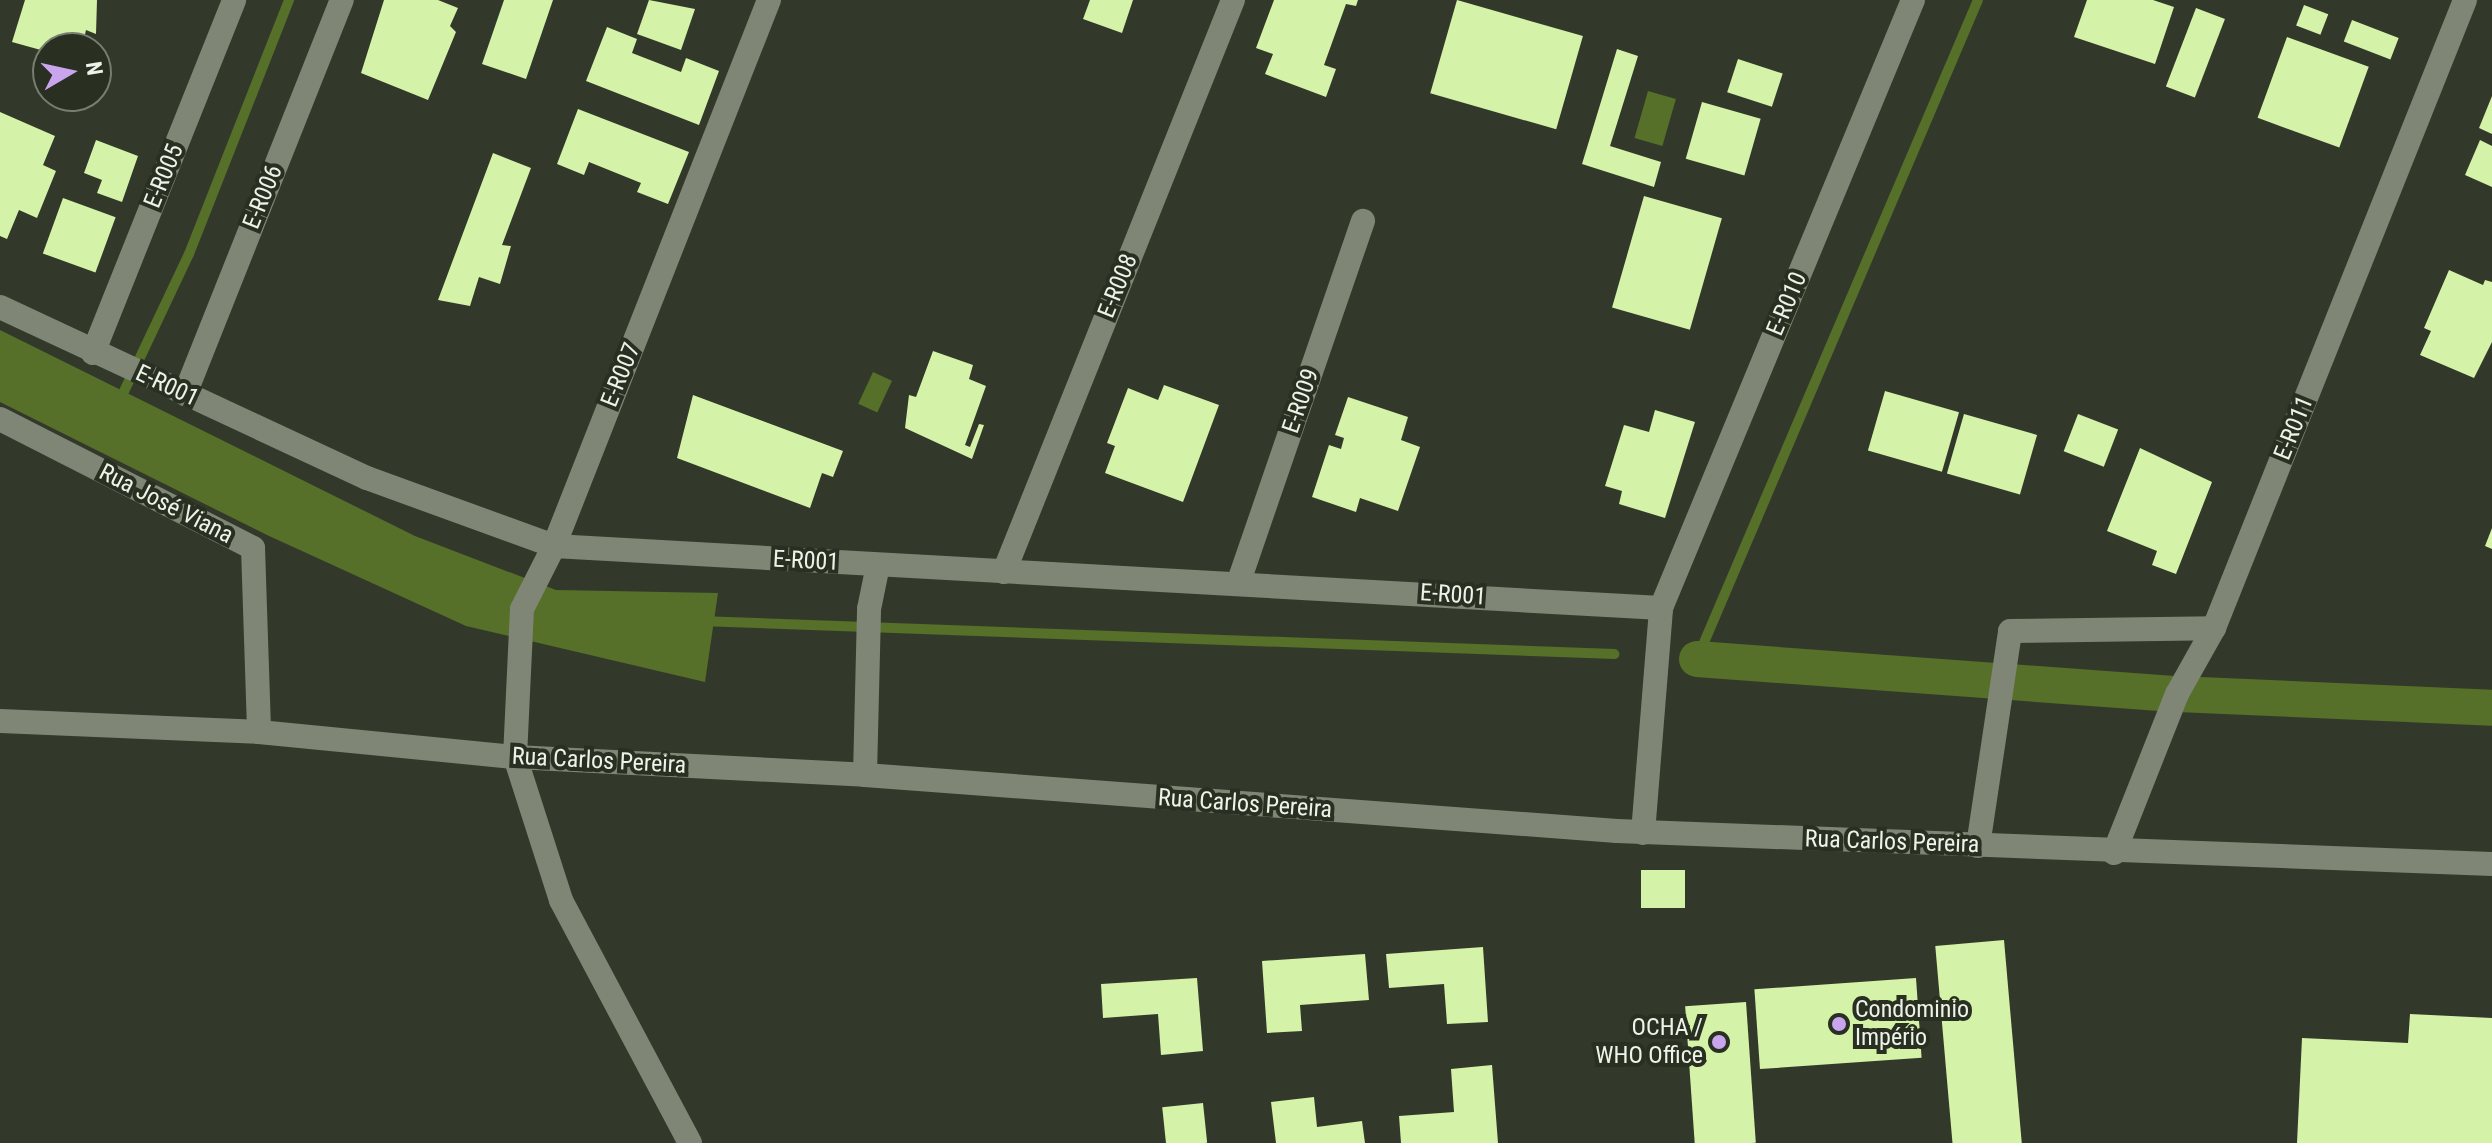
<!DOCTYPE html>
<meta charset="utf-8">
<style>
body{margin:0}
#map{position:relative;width:2492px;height:1143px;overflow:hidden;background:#33392a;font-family:"Roboto Condensed",sans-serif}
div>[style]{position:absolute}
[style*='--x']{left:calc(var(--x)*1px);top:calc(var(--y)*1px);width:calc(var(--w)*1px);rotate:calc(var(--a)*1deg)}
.water>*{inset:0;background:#566f29;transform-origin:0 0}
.stream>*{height:10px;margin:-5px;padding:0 5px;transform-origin:5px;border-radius:5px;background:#566f29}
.canal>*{height:36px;margin:-18px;padding:0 18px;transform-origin:18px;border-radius:18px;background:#566f29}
.building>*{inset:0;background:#d4f2a8;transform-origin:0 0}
.minor>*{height:24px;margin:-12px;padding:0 12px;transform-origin:12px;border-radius:12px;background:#7f8675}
.tertiary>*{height:24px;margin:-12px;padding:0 12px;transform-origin:12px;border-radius:12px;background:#7f8675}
.dots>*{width:22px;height:22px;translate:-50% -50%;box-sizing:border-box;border:4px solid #292f21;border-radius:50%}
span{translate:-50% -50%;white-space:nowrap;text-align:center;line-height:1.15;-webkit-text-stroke:8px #292f21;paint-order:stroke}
.street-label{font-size:24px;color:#eef3e9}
.poi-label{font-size:24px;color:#eef3e9}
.left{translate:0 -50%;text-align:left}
.right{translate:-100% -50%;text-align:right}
.north{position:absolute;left:32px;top:32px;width:80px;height:80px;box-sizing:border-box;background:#292f21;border:2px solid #787d71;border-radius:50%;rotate:81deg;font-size:22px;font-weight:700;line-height:32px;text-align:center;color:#eef3e9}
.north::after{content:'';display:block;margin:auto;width:28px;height:36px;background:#c9a5ee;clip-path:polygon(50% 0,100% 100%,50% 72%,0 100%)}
</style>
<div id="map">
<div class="water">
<i style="left:1648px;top:91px;width:29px;height:49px;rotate:16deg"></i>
<i style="clip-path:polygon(0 330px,415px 536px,556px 590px,718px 593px,705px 682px,466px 626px,267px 535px,0 402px)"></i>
<i style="left:873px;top:372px;width:21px;height:35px;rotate:25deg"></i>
</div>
<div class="stream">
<i style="--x:119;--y:402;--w:164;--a:-64.7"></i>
<i style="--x:189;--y:254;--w:273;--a:-68.5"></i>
<i style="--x:700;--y:621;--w:915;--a:2.07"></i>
<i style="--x:1697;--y:659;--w:716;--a:-66.91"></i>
</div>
<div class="canal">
<i style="--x:1697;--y:659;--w:481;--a:4.2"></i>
<i style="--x:2177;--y:694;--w:315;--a:2.5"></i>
</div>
<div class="building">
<i style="clip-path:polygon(25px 0,97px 0,96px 34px,86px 30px,82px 48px,48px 48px,48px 52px,12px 42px)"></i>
<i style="clip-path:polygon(384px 0,438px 0,458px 8px,450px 26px,456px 32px,428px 100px,361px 73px)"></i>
<i style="clip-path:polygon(504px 0,553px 0,526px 79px,482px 64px)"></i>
<i style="clip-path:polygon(649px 0,695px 9px,681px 50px,637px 34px)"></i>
<i style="clip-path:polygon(1090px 0,1133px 0,1122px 33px,1083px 19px)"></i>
<i style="clip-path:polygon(1274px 0,1358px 0,1356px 6px,1346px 4px,1324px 65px,1336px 69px,1326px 97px,1265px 74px,1273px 54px,1256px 48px)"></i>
<i style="left:1457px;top:0;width:131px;height:97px;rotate:16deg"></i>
<i style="clip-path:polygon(2087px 0,2153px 0,2174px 7px,2155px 64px,2074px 37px)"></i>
<i style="left:2304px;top:5px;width:26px;height:22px;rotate:21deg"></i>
<i style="left:2196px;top:8px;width:31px;height:84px;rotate:21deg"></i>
<i style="left:2352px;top:20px;width:50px;height:23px;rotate:21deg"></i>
<i style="clip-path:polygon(607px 27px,637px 39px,632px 53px,681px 72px,686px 58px,719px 71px,699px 125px,586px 81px)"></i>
<i style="left:2287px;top:37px;width:87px;height:86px;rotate:20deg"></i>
<i style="clip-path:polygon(1617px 49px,1638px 56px,1610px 146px,1661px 162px,1654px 187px,1582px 164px)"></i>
<i style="left:1738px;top:59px;width:47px;height:35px;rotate:18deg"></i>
<i style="clip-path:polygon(2492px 96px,2492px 134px,2479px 128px)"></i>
<i style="left:1702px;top:102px;width:61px;height:59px;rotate:16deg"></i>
<i style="clip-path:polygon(578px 109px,689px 152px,668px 204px,637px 192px,641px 183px,589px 162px,584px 175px,557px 164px)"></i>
<i style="clip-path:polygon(0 112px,55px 136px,43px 165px,56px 171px,37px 218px,19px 210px,7px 239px,0 236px)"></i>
<i style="clip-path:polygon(96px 140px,138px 156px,122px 202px,97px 193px,102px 180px,84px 173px)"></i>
<i style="clip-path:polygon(2480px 140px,2492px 146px,2492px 187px,2465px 175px)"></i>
<i style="clip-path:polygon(493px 153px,531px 168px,502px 245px,511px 246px,500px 284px,479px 277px,470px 306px,438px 300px)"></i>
<i style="left:1644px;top:196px;width:81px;height:116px;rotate:16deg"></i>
<i style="left:63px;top:198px;width:56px;height:59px;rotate:20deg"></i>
<i style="clip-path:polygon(2449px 270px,2483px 285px,2485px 280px,2492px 282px,2492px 342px,2474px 378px,2420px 355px,2431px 331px,2424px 328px)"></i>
<i style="clip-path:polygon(933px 351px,973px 365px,969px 379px,986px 386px,965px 445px,970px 447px,979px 424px,984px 425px,972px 459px,905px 428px,909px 395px,916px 397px)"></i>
<i style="clip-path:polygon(1164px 385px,1219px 405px,1183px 502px,1105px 473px,1115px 446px,1107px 443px,1128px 388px,1158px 400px)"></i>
<i style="left:1885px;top:391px;width:77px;height:62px;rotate:16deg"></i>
<i style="clip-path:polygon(693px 395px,843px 451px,833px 477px,822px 473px,810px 508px,677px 458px)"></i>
<i style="clip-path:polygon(1348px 397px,1408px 417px,1401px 440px,1420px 447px,1398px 511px,1360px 498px,1356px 512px,1312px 497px,1329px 445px,1341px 449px,1344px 438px,1335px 435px)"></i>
<i style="clip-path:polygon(1655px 410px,1695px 422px,1665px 518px,1619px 504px,1622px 491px,1605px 486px,1624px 425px,1649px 432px)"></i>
<i style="left:1964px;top:414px;width:76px;height:62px;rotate:16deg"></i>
<i style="left:2078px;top:414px;width:43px;height:40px;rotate:21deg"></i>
<i style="clip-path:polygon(2140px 448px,2212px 482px,2176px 574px,2152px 565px,2157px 551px,2107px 531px)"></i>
<i style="clip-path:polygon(2492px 528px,2492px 549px,2485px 546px)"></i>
<i style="left:1641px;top:870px;width:44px;height:38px"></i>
<i style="left:2004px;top:940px;width:204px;height:69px;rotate:85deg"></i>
<i style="clip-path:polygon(1483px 947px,1488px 1022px,1447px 1024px,1444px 984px,1389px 988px,1386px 954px)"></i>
<i style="clip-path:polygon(1365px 954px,1369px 1000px,1300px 1005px,1302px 1031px,1267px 1033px,1262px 961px)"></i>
<i style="clip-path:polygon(1197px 978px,1203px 1051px,1161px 1055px,1158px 1014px,1103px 1018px,1101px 984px)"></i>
<i style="left:1916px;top:978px;width:80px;height:162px;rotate:86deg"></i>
<i style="left:1746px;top:1002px;width:141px;height:61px;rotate:86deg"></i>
<i style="clip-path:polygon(2410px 1014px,2492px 1018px,2492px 1143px,2297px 1143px,2302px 1038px,2408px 1043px)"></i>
<i style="clip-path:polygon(1492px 1065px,1498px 1143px,1401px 1143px,1399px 1116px,1454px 1112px,1451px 1069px)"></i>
<i style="clip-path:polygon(1314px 1097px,1317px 1127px,1362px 1121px,1365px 1143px,1276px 1143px,1271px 1102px)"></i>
<i style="left:1203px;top:1103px;width:40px;height:41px;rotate:84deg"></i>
</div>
<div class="minor">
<i style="--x:0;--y:307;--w:405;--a:25"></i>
<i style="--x:367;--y:478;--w:199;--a:20"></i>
<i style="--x:554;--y:546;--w:1109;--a:3.21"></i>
<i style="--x:93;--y:353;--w:380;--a:-68.2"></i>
<i style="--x:185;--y:394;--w:424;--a:-68.3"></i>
<i style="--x:0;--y:419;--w:284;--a:27"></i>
<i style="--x:253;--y:548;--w:184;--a:88.1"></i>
<i style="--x:1004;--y:572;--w:616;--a:-68.18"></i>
<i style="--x:1239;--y:581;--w:381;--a:-71"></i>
<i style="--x:865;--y:775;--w:166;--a:-88.6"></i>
<i style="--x:869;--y:609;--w:45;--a:-78.4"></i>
<i style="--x:1643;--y:833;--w:226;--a:-85.4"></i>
<i style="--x:1661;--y:608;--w:658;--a:-67.49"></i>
<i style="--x:1978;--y:846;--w:217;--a:-81.5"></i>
<i style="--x:2010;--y:631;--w:204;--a:-0.8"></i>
<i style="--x:2114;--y:853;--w:171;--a:-68.4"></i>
<i style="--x:2177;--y:694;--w:76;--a:-60.7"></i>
<i style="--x:2214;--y:628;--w:676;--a:-68.21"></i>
<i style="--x:690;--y:1143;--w:275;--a:-118"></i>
<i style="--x:561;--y:900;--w:150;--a:-107.8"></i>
<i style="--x:515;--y:757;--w:148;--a:-87.3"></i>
<i style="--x:522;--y:609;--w:71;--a:-63.1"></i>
<i style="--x:554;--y:546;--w:587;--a:-68.51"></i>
</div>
<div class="tertiary">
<i style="--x:0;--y:721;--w:259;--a:2.4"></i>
<i style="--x:259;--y:732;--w:257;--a:5.6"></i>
<i style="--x:515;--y:757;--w:350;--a:2.9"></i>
<i style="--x:865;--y:775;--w:754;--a:4.26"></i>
<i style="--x:1617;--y:831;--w:876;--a:2.16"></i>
</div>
<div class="dots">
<i style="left:1839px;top:1024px;background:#c9a5ee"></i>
<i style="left:1719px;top:1042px;background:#c9a5ee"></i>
</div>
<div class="street-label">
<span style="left:164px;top:176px;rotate:-68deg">E-R005</span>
<span style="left:263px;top:197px;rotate:-68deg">E-R006</span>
<span style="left:1118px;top:286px;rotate:-68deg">E-R008</span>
<span style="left:1787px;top:304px;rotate:-67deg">E-R010</span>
<span style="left:621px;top:375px;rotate:-68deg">E-R007</span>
<span style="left:167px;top:386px;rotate:25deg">E-R001</span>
<span style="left:1301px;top:401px;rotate:-71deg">E-R009</span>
<span style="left:2294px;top:428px;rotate:-68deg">E-R011</span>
<span style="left:166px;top:504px;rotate:27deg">Rua José Viana</span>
<span style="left:806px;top:561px;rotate:3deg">E-R001</span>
<span style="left:1453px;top:595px;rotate:4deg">E-R001</span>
<span style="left:599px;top:761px;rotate:3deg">Rua Carlos Pereira</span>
<span style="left:1245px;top:804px;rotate:4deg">Rua Carlos Pereira</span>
<span style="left:1892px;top:842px;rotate:2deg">Rua Carlos Pereira</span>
</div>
<div class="poi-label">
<span class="left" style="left:1855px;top:1024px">Condominio<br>Império</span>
<span class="right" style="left:1703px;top:1042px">OCHA /<br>WHO Office</span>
</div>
<div class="north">N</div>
</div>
